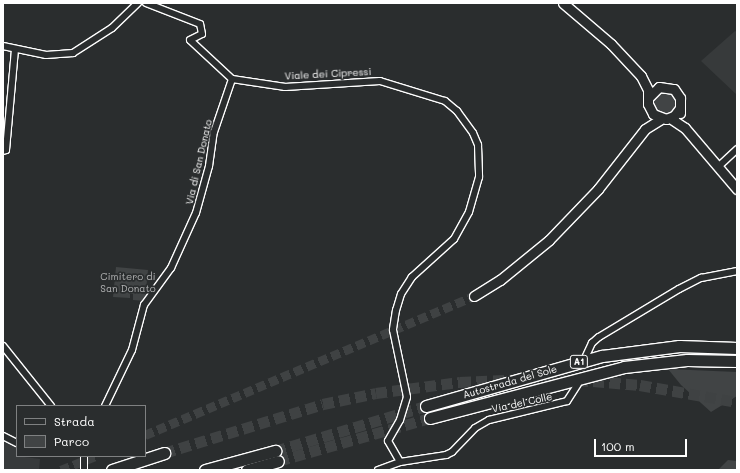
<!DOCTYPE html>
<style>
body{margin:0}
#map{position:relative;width:740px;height:473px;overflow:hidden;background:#2a2d2e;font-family:Mali,sans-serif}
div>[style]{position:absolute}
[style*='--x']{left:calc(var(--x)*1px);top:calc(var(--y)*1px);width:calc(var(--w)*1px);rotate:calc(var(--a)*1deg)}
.built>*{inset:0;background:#373a3b}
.green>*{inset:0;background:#414445}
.round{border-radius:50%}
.minor-tunnel>*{height:6px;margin-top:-3px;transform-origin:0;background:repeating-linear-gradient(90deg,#3f4243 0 6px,transparent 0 9px)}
.secondary-tunnel>*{height:9px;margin-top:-4.5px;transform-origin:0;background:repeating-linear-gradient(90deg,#3f4243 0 9px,transparent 0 13.5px)}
.motorway-tunnel>*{height:11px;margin-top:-5.5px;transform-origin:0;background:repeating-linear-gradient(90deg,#3f4243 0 11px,transparent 0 16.5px)}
.roads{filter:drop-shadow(1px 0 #fff) drop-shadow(-1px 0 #fff) drop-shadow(0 1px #fff) drop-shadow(0 -1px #fff)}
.minor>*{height:6px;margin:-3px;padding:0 3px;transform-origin:3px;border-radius:3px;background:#2a2d2e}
.secondary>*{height:9px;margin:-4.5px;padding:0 4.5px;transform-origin:4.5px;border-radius:4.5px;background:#2a2d2e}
.motorway>*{height:11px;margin:-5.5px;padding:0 5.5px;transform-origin:5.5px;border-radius:5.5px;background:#2a2d2e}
span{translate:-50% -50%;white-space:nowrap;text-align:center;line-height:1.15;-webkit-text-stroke:3.5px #2a2d2e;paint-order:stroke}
.shield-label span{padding:1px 3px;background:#2a2d2e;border:1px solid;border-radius:3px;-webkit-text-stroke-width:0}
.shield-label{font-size:9px;color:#fff;font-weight:700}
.street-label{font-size:10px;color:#fff}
.park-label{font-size:10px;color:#b3b4b5}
.frame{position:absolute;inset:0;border:4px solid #fff;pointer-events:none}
.legend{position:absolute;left:16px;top:405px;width:130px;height:52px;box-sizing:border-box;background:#2a2d2e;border:1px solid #7f8182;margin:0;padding:5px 7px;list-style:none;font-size:12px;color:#fff}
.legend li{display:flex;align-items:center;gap:8px;height:20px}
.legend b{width:20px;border:1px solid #7f8182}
.scale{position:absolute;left:594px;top:439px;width:93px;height:18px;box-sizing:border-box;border:2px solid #fff;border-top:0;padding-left:5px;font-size:12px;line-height:14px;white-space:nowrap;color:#fff;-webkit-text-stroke:3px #2a2d2e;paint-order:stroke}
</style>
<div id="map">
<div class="built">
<i style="clip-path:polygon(735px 31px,737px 32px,737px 95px,701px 61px)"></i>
<i style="clip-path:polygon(3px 442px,17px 448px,17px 456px,40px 459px,39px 470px,3px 470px)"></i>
</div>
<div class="green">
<i class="round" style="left:654px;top:92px;width:22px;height:22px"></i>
<i style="clip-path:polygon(116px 267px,148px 270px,145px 301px,133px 300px,133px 294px,130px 294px,130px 298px,113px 297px)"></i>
<i style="clip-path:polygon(668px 369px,737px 372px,737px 396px,711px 412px,681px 385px)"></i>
<i style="clip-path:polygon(728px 460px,737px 461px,737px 470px,718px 470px)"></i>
</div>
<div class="minor-tunnel">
<i style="--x:579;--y:379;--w:21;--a:-73"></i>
</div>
<div class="secondary-tunnel">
<i style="--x:145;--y:435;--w:357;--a:-22.9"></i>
<i style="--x:61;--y:470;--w:37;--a:-22"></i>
</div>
<div class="motorway-tunnel">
<i style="--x:275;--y:451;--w:158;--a:-16.6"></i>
<i style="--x:164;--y:453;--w:166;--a:-17.1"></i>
<i style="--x:323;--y:404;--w:54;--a:-11.7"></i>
<i style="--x:376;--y:393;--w:85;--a:-7.5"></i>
<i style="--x:460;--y:382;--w:68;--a:-2.5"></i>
<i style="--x:528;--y:379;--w:65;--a:1.8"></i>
<i style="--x:593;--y:381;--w:47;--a:4.9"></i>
<i style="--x:640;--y:385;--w:98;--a:9.9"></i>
<i style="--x:278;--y:461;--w:158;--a:-15.8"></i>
</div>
<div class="roads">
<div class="minor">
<i style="--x:3;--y:46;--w:44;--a:11.8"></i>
<i style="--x:46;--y:55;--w:27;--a:-4"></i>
<i style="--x:73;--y:53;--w:46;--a:-32.7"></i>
<i style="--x:112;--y:28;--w:36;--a:-44"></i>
<i style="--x:232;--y:79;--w:54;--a:8.6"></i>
<i style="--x:285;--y:87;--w:95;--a:-3.6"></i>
<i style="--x:380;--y:81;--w:68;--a:17.1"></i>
<i style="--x:445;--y:101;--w:16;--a:40"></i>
<i style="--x:457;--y:111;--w:27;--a:54"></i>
<i style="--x:473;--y:133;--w:13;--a:67"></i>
<i style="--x:478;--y:145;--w:32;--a:88"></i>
<i style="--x:479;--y:177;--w:36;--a:106"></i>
<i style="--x:469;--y:212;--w:31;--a:119"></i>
<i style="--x:454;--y:239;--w:57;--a:137.9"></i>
<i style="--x:412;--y:277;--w:20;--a:123"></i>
<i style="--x:401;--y:294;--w:17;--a:107"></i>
<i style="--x:396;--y:310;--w:20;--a:99"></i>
<i style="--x:393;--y:330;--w:68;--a:78.2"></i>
<i style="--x:407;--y:397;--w:24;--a:107"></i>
<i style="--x:400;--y:420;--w:24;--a:120"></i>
<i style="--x:388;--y:441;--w:24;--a:60"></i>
<i style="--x:3;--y:151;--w:3;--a:-18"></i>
<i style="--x:6;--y:150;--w:101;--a:-84.9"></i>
<i style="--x:718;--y:167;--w:26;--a:-43"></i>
<i style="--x:3;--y:346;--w:77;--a:51.3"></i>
<i style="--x:585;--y:358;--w:17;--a:-65"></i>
<i style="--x:592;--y:343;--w:9;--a:-41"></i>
<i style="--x:599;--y:337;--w:93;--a:-31"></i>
<i style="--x:679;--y:289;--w:25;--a:-27"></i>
<i style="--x:701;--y:278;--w:37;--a:-11"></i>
<i style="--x:105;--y:406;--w:62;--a:-64.3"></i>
<i style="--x:132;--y:350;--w:47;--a:-75.1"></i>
<i style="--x:144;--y:305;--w:46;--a:-53.9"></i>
<i style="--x:171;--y:268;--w:60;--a:-65.6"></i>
<i style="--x:196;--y:213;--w:49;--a:-74.5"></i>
<i style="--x:209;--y:166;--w:34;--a:-82"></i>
<i style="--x:214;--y:132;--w:56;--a:-71.2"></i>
<i style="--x:232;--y:79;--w:57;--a:-137.1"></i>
<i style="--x:190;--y:40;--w:13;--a:-27"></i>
<i style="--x:202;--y:34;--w:10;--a:-101"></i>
<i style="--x:200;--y:24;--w:58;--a:-158.7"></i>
<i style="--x:3;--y:436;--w:16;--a:27"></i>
<i style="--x:84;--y:456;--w:13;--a:90"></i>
<i style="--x:378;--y:470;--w:23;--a:-20"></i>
<i style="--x:400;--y:462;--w:47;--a:-8.7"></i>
<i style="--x:446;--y:455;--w:7;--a:-27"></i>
<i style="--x:452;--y:452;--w:33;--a:-46"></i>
<i style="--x:475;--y:428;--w:16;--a:-30"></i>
<i style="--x:489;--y:420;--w:80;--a:-13.7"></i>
<i style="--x:567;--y:401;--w:20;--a:-57"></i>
</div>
<div class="secondary">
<i style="--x:563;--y:3;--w:63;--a:40.5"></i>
<i style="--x:611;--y:44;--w:44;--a:46.8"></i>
<i style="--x:641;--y:76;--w:16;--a:63"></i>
<i style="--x:648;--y:90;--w:14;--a:90"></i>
<i style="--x:648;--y:104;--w:11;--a:63"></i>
<i style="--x:653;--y:114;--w:14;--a:21"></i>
<i style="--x:666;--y:119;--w:9;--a:-21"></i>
<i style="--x:674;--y:116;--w:10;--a:-53"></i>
<i style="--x:649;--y:97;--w:14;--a:-45"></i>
<i style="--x:659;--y:87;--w:15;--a:8"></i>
<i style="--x:674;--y:89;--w:11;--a:56"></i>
<i style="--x:680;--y:98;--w:15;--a:90"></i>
<i style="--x:670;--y:118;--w:18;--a:34"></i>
<i style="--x:685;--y:128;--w:80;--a:49.6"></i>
<i style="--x:474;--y:296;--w:31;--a:-32"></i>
<i style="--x:500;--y:280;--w:63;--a:-39.2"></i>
<i style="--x:549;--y:240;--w:71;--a:-46.1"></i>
<i style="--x:598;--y:189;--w:76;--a:-51.9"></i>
<i style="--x:645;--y:129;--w:19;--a:-32"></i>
</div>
<div class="motorway">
<i style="--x:426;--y:406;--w:183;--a:-15.9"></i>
<i style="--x:602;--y:356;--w:78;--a:-7.4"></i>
<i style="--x:679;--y:346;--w:58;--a:2"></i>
<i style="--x:430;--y:418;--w:201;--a:-14.7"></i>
<i style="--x:624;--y:367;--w:63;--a:-6.3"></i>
<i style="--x:687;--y:360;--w:50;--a:1.1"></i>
<i style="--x:112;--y:470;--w:55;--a:-18.1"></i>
<i style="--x:205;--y:470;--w:73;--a:-15.2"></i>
<i style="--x:247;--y:470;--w:32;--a:-16"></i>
</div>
</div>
<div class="shield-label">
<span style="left:579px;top:362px">A1</span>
</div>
<div class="street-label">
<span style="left:328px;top:74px;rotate:-3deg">Viale dei Cipressi</span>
<span style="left:199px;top:162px;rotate:-77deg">Via di San Donato</span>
<span style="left:510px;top:382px;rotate:-16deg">Autostrada del Sole</span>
<span style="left:522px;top:403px;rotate:-12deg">Via del Colle</span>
</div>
<div class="park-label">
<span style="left:128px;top:282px">Cimitero di<br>San Donato</span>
</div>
<div class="frame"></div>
<ul class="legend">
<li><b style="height:5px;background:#2a2d2e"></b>Strada</li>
<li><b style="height:11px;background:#414445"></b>Parco</li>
</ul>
<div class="scale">100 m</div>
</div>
